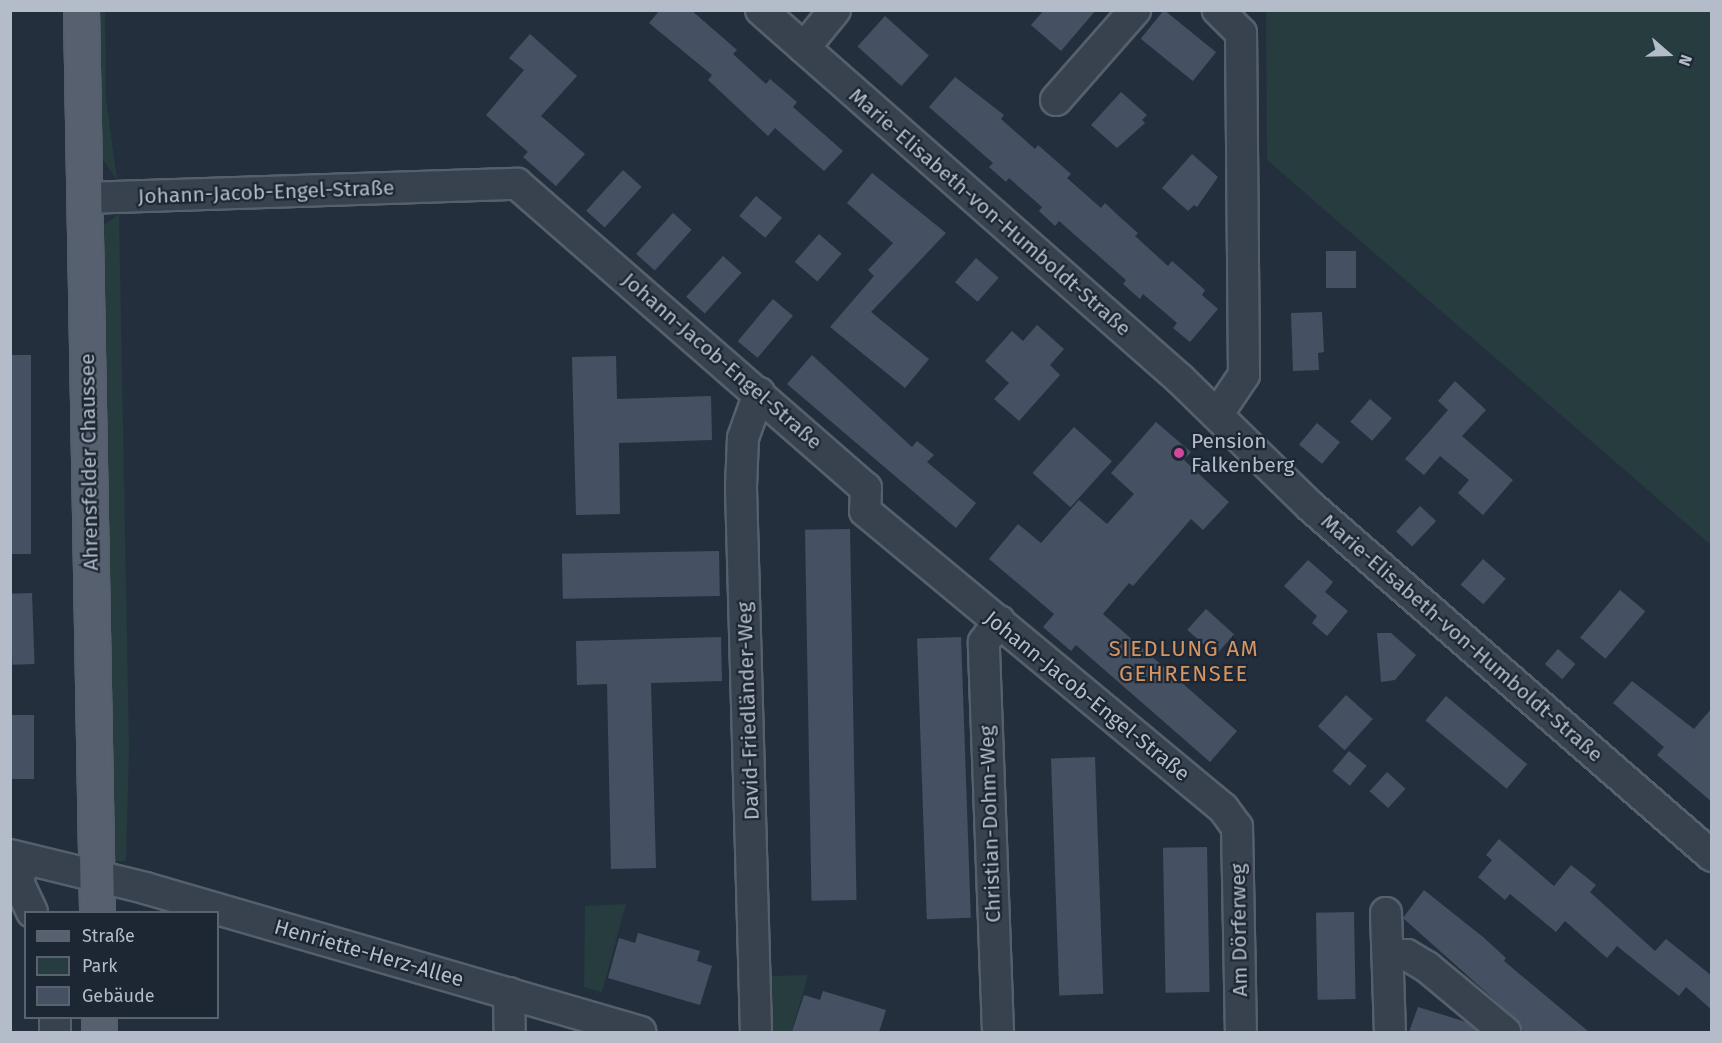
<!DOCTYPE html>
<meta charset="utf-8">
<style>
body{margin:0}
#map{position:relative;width:1722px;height:1043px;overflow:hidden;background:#242f3e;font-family:"Fira Sans",sans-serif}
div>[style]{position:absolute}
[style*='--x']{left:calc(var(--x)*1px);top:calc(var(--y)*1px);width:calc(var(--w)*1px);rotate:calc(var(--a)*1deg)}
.green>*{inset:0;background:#263c3f}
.building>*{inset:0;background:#455162;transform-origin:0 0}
.roads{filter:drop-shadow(2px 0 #565f6c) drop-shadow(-2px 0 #565f6c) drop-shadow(0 2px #565f6c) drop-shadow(0 -2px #565f6c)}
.minor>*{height:30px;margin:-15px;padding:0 15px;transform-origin:15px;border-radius:15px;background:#38414e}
.major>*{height:33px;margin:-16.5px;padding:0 16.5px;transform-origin:16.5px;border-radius:16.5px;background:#56606e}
.dots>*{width:16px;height:16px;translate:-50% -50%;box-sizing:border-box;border:3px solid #1d2633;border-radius:50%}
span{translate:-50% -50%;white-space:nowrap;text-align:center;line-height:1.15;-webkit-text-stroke:4.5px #1d2633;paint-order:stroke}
.street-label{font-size:21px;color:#b4bcc9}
.poi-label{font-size:21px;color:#b4bcc9}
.left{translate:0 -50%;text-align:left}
.neighbourhood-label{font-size:22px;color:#d59563;letter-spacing:1.5px}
.frame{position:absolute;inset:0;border:12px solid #b4bcc9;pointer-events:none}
.legend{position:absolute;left:24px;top:911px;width:195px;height:108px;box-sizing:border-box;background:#1d2633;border:2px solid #59626f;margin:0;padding:8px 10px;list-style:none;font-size:18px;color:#b4bcc9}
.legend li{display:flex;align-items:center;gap:12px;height:30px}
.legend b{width:30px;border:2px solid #59626f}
.north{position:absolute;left:1638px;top:24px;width:60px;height:60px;-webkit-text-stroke:4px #1d2633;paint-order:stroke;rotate:110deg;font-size:16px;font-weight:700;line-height:24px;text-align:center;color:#b4bcc9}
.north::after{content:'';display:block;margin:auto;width:21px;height:27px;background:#b4bcc9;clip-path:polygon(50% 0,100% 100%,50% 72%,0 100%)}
</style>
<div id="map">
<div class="green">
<i style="clip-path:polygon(93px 11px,105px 11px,106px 99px,117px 180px,100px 155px)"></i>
<i style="clip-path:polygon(1266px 11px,1711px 11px,1711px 545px,1267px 160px)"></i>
<i style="clip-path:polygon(119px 214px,129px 748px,126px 861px,108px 861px,97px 230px)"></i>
<i style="clip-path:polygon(626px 904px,602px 992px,584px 987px,585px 906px)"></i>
<i style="clip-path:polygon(808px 975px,792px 1032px,771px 1032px,769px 976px)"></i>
</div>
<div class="building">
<i style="clip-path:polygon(660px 10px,691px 10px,737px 50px,733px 54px,766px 84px,770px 79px,797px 102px,793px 107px,843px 151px,824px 171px,775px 128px,768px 136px,708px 80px,712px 75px,649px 23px)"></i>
<i style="clip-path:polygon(1044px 10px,1096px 10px,1061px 51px,1031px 25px)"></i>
<i style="left:1164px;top:10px;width:67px;height:37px;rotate:39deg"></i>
<i style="left:885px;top:16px;width:59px;height:41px;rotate:42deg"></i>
<i style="clip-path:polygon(530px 34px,577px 76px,541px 116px,585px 154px,556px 186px,523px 157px,528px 152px,486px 115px,524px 70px,509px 58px)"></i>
<i style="clip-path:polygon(955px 77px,1004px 115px,1001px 119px,1035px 149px,1038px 145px,1071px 174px,1067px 178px,1101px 208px,1105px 203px,1121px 218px,1138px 233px,1135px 236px,1168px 266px,1172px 261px,1205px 290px,1202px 295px,1218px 309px,1190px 342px,1173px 328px,1177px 323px,1143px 294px,1140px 299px,1123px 284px,1126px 280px,1059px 221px,1055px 226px,1039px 211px,1042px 207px,1009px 178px,1006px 182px,989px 167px,993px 163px,929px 107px)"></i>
<i style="clip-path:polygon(1121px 92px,1147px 115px,1142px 120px,1145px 123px,1117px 148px,1091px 125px)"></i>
<i style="clip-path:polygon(1192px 154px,1218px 177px,1197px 207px,1194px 205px,1188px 211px,1162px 188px)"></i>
<i style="left:623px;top:170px;width:25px;height:55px;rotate:42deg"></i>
<i style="clip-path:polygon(872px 173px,946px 233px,871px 312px,929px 359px,905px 388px,830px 327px,874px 276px,868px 270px,893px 243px,847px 203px)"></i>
<i style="left:756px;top:196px;width:34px;height:26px;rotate:40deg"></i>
<i style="left:673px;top:213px;width:25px;height:55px;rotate:42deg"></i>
<i style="left:819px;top:234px;width:30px;height:37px;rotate:41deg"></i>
<i style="left:1326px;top:251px;width:30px;height:37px"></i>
<i style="left:723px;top:256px;width:25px;height:55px;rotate:42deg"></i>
<i style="left:976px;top:258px;width:30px;height:32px;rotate:41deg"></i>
<i style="left:773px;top:299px;width:26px;height:55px;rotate:40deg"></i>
<i style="clip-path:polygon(1322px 312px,1324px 352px,1318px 353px,1319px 370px,1293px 371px,1291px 313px)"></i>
<i style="clip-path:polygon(1037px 325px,1064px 349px,1050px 365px,1060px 375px,1019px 421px,994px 399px,1009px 383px,985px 361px,1012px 331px,1023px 341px)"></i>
<i style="left:10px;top:355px;width:21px;height:199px"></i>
<i style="clip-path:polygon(812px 355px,912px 447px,917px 441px,934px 455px,927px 462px,976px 503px,956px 528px,787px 384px)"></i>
<i style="clip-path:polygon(616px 356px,617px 399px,711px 396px,712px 440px,619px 443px,620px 514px,576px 515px,572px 357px)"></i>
<i style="clip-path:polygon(1455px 381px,1486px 410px,1462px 436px,1513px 480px,1483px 515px,1458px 493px,1469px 480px,1440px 456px,1424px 475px,1405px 459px,1448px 410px,1438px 401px)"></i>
<i style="left:1370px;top:399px;width:29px;height:30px;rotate:41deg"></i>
<i style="clip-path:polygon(1156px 422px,1191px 452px,1184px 460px,1229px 502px,1203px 530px,1191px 519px,1133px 586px,1129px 583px,1103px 614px,1237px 731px,1210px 762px,1076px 645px,1071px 651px,1043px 627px,1054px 614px,989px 559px,1018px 524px,1041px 543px,1079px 500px,1107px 524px,1134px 494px,1111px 473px)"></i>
<i style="left:1317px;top:423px;width:30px;height:28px;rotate:40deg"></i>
<i style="left:1074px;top:427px;width:51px;height:62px;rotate:42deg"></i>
<i style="left:1420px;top:506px;width:22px;height:35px;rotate:43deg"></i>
<i style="left:850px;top:529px;width:371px;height:45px;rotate:89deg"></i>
<i style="left:719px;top:551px;width:45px;height:157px;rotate:89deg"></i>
<i style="left:1483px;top:559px;width:30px;height:34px;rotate:41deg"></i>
<i style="clip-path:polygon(1308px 560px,1333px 582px,1325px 592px,1348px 611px,1327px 636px,1312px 623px,1317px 616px,1284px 586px)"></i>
<i style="left:1620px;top:590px;width:33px;height:62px;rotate:40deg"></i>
<i style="left:32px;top:593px;width:71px;height:22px;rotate:88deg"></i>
<i style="left:1206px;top:609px;width:38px;height:28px;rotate:42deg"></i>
<i style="clip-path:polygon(1377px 633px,1391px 633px,1416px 655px,1395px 680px,1381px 682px)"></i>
<i style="clip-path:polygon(721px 637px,722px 681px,651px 683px,656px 868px,611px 869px,607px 684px,577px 685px,576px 641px)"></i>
<i style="left:961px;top:637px;width:281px;height:44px;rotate:88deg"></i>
<i style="left:1558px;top:649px;width:23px;height:20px;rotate:41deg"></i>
<i style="clip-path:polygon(1632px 681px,1694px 729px,1712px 708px,1712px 802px,1657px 755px,1664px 747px,1613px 703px)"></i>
<i style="left:1346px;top:695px;width:36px;height:42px;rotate:42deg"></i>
<i style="left:1446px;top:696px;width:106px;height:32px;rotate:40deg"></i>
<i style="left:10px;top:715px;width:24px;height:64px"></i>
<i style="left:1349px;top:751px;width:23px;height:26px;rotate:40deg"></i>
<i style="left:1095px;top:757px;width:237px;height:44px;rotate:88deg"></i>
<i style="left:1387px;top:772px;width:25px;height:26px;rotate:42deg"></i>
<i style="clip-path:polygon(1499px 839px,1554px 886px,1571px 865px,1596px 885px,1590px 892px,1655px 951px,1666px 939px,1712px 976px,1712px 1010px,1686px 987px,1679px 996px,1617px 946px,1607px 958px,1565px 921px,1556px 932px,1510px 894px,1505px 900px,1478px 877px,1492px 860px,1486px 855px)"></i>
<i style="left:1207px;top:847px;width:145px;height:44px;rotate:89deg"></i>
<i style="clip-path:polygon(1424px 890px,1483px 937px,1506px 958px,1504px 961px,1589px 1032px,1525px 1032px,1522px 1029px,1516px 1019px,1403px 918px)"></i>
<i style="left:1354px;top:912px;width:87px;height:38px;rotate:89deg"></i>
<i style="clip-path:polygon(638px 933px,700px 951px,697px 961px,712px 966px,700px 1005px,608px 978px,619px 938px,635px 943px)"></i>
<i style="clip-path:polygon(823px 991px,886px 1010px,879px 1032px,792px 1032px,804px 995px,820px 1000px)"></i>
<i style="clip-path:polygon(1418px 1007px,1466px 1022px,1479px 1032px,1409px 1032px)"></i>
</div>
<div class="roads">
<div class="minor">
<i style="--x:761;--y:10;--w:558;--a:41.37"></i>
<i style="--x:1180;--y:379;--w:182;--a:44.3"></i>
<i style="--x:1310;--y:506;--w:533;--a:41.04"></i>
<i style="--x:804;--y:48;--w:49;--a:-50.8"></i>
<i style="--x:1056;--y:100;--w:120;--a:-48.7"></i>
<i style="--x:84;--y:198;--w:433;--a:-1.9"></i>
<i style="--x:517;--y:184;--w:463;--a:41.1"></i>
<i style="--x:866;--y:488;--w:23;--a:92"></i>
<i style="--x:865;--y:511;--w:465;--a:39.7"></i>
<i style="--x:1223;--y:808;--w:24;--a:54"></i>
<i style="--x:1237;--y:827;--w:205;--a:88.9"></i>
<i style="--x:1217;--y:415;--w:48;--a:-56"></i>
<i style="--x:1244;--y:375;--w:342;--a:-90.5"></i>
<i style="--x:1241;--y:33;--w:33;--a:-135"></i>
<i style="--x:10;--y:855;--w:139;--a:13.7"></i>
<i style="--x:145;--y:888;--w:516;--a:16.19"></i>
<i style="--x:24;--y:859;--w:24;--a:105"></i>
<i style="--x:18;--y:882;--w:33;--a:65"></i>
<i style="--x:1386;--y:913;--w:119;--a:88.1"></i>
<i style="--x:1388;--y:956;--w:19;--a:-3"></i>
<i style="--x:1407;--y:955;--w:23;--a:31"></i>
<i style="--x:1427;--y:967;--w:102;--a:39.8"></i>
<i style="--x:509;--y:993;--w:39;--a:89"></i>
<i style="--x:55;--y:1018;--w:14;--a:90"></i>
<i style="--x:756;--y:1032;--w:545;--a:-91.58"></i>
<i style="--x:741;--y:487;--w:49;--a:-87.7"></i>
<i style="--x:743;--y:438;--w:48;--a:-70.4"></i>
<i style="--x:998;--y:1032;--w:390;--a:-92.1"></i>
<i style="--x:984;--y:642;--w:26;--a:-54"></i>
</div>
<div class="major">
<i style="--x:81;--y:10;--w:902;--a:88.98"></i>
<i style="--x:99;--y:1018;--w:14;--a:90"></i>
</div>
</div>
<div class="dots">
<i style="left:1179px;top:453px;background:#d1479c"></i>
</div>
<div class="street-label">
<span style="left:266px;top:192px;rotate:-2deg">Johann-Jacob-Engel-Straße</span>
<span style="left:990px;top:212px;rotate:41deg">Marie-Elisabeth-von-Humboldt-Straße</span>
<span style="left:722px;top:361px;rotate:41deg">Johann-Jacob-Engel-Straße</span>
<span style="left:89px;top:462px;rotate:-91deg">Ahrensfelder Chaussee</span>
<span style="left:1462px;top:638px;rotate:41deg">Marie-Elisabeth-von-Humboldt-Straße</span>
<span style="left:1087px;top:696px;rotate:39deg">Johann-Jacob-Engel-Straße</span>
<span style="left:748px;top:711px;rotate:-92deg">David-Friedländer-Weg</span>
<span style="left:990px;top:824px;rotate:-92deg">Christian-Dohm-Weg</span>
<span style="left:1239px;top:930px;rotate:-91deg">Am Dörferweg</span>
<span style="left:369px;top:953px;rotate:16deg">Henriette-Herz-Allee</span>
</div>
<div class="poi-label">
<span class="left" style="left:1191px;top:453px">Pension<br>Falkenberg</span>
</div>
<div class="neighbourhood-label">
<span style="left:1184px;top:661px">SIEDLUNG AM<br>GEHRENSEE</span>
</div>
<div class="frame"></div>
<ul class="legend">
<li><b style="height:8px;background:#56606e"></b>Straße</li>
<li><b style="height:16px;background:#263c3f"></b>Park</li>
<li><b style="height:16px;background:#455162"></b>Gebäude</li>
</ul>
<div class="north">N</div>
</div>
